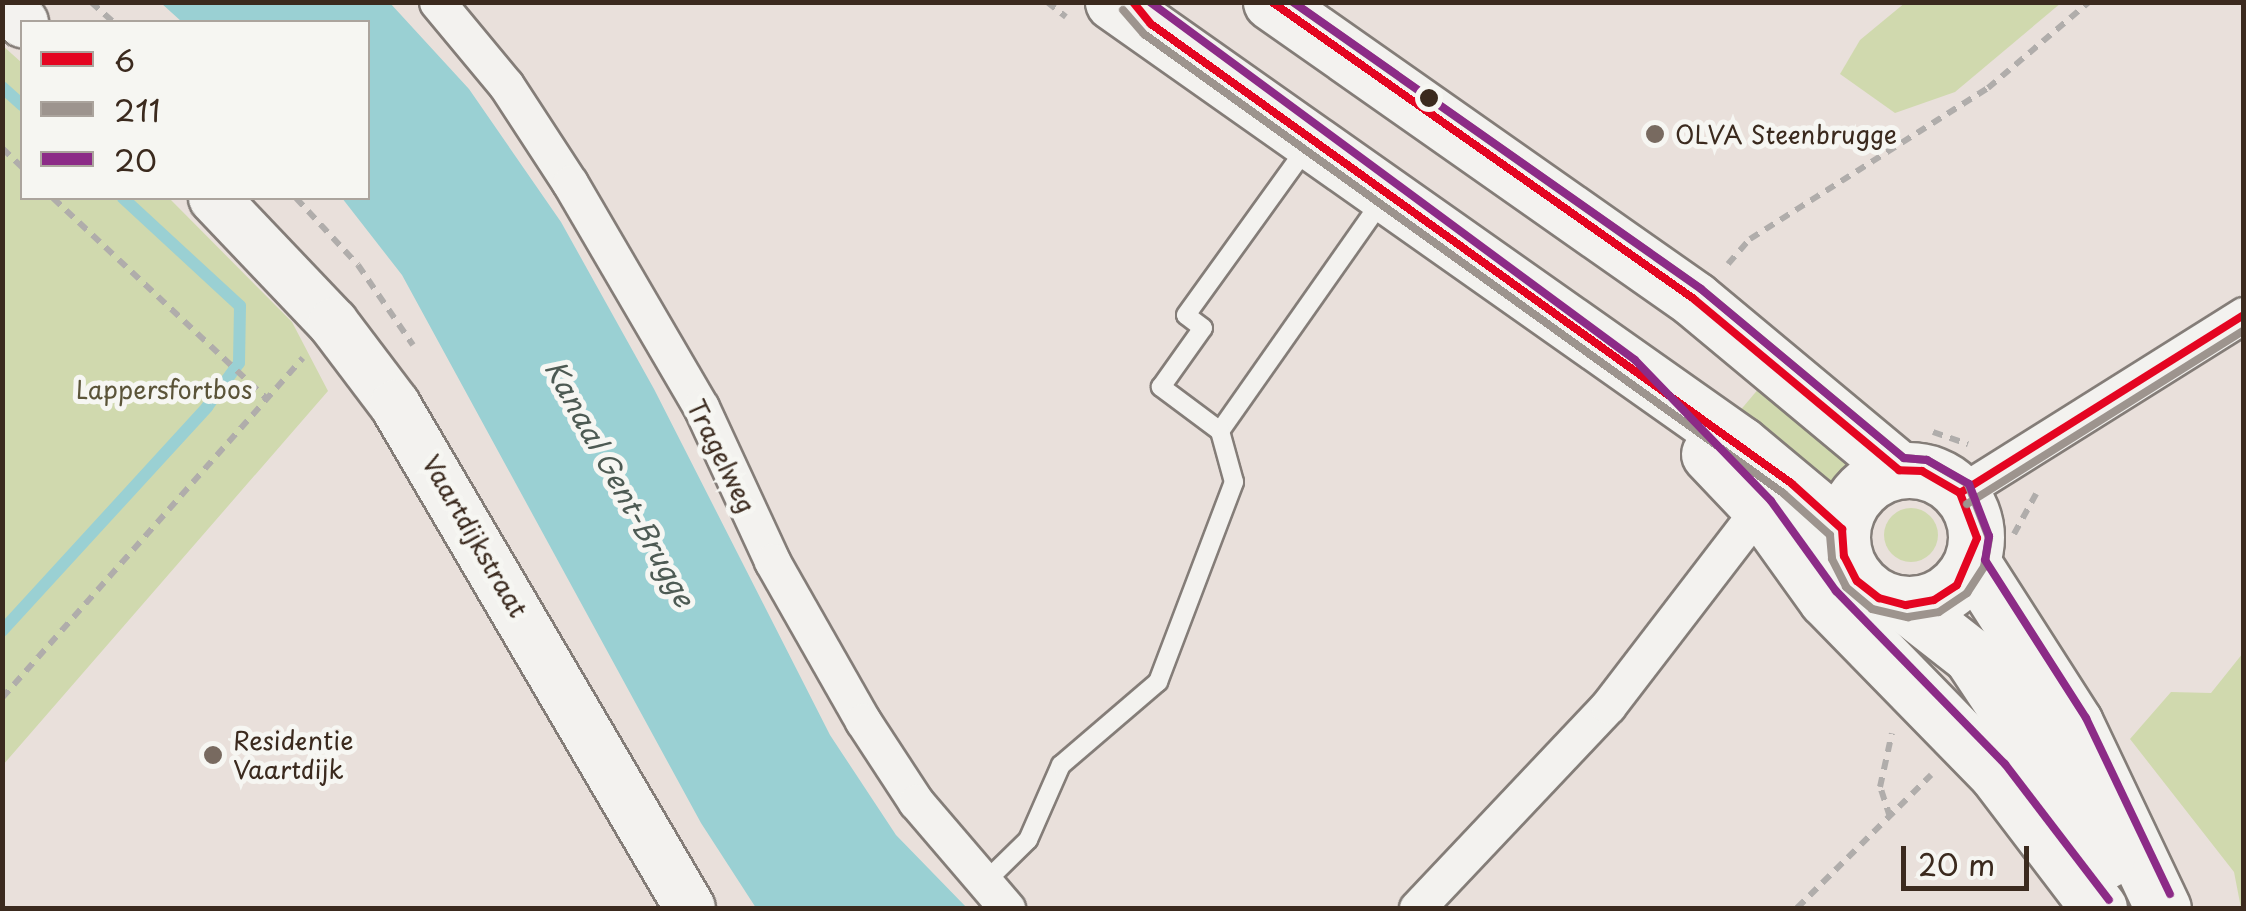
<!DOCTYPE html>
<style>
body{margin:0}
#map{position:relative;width:2246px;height:911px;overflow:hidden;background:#e9e0db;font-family:"Playpen Sans",sans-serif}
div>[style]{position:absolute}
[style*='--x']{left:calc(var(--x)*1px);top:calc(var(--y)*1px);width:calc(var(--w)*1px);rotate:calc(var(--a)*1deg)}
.green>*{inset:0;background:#d0d9ae;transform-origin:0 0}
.round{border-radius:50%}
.water>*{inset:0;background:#9ad0d3}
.stream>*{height:12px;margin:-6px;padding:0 6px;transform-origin:6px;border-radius:6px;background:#9ad0d3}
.path>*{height:6px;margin-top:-3px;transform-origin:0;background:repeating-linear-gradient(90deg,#b0adab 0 10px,transparent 0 18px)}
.roads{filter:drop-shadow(2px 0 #847d78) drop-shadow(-2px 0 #847d78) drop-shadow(0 2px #847d78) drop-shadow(0 -2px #847d78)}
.lane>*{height:18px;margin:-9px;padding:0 9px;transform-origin:9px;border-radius:9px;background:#f3f2ef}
.street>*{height:35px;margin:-17.5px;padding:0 17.5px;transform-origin:17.5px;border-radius:17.5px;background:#f3f2ef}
.secondary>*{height:50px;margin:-25px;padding:0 25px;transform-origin:25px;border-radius:25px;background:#f3f2ef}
.primary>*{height:55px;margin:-27.5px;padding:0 27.5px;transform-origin:27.5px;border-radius:27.5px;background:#f3f2ef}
.primary>.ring{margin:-27.5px;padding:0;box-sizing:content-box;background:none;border:55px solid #f3f2ef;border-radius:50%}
.bus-1>*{height:8px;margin:-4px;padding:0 4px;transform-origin:4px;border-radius:4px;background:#e40521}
.bus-2>*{height:8px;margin:-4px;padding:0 4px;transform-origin:4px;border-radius:4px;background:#9d948e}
.bus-3>*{height:8px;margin:-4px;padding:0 4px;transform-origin:4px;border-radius:4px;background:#8c2b87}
.dots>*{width:28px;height:28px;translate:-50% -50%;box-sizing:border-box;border:5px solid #f6f6f2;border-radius:50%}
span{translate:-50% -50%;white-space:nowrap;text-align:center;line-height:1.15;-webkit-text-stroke:10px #f6f6f2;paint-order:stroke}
.poi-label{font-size:25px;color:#3b2a1e}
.left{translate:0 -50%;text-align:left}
.park-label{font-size:25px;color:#5b5439}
.street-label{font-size:25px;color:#3b2a1e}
.water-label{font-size:28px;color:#4d5a53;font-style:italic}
.frame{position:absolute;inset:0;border:5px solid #3b2a1e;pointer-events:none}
.legend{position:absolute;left:20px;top:20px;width:350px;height:180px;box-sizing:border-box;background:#f6f6f2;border:2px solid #aba49d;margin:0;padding:12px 18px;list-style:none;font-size:30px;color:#3b2a1e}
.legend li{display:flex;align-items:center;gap:20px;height:50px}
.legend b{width:50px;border:2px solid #aba49d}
.scale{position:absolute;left:1901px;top:846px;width:128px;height:45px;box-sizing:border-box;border:5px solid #3b2a1e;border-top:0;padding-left:12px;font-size:30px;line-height:35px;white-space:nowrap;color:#3b2a1e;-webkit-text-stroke:8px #f6f6f2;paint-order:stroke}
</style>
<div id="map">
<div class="green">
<i style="clip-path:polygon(1906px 2px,2061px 2px,2061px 3px,1955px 92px,1895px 113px,1840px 74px,1860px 40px)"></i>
<i style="clip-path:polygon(2px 45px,22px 63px,22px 198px,169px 198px,292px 322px,328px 391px,3px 765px)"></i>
<i style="left:1765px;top:381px;width:124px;height:54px;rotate:40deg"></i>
<i class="round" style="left:1884px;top:508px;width:54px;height:54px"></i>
<i style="clip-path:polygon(2243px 653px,2244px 908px,2241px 908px,2234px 872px,2130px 739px,2171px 692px,2211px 693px)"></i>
</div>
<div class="water">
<i style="clip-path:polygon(161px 3px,390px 3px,469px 89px,561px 222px,654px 389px,830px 735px,896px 835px,967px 908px,756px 908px,701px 823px,402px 275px,342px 198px,368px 198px,368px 22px,182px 22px)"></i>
</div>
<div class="stream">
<i style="--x:2;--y:87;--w:27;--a:42"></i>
<i style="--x:2;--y:631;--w:304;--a:-47.5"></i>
<i style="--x:207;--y:407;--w:54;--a:-54"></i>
<i style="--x:239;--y:363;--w:57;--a:-89"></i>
<i style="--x:240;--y:306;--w:159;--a:-137.3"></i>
</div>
<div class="path">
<i style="--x:91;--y:2;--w:30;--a:42"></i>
<i style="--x:1047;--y:2;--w:24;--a:38"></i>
<i style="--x:2;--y:148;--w:28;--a:44"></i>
<i style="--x:53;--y:198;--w:294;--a:43.2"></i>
<i style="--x:296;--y:198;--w:91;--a:47.2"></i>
<i style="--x:358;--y:265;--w:97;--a:55.5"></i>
<i style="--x:1728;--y:264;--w:33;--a:-49"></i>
<i style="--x:1750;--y:239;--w:282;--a:-32.4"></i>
<i style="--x:1988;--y:88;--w:133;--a:-40.4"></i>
<i style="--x:1933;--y:432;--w:37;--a:19"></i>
<i style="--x:2014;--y:534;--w:46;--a:-61.2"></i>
<i style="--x:2;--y:698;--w:454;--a:-48.5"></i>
<i style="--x:1890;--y:817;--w:32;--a:-108"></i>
<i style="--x:1880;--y:787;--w:55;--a:-77.5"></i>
<i style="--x:1797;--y:908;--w:189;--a:-44.8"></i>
</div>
<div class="roads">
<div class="lane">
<i style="--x:1220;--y:431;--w:284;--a:-54.9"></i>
<i style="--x:983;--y:884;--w:63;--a:-44.4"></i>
<i style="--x:1028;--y:840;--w:82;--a:-66.3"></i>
<i style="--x:1061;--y:765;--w:128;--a:-40.6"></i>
<i style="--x:1158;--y:682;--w:214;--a:-69.2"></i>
<i style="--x:1234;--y:482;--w:53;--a:-105.4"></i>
<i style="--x:1220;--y:431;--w:74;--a:-143.3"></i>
<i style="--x:1161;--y:387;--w:72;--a:-54.6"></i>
<i style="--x:1203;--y:328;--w:21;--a:-143"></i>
<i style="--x:1186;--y:315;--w:207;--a:-54.2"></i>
</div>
<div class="street">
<i style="--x:437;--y:2;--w:108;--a:50.3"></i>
<i style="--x:506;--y:85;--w:117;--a:56.9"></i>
<i style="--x:570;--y:183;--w:259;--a:59.7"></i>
<i style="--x:701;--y:407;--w:170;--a:65.2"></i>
<i style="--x:772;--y:561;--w:184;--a:60.4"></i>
<i style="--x:863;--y:721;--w:97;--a:56.8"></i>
<i style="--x:916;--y:802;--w:140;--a:49.4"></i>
<i style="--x:1960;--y:493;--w:335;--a:-32.1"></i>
<i style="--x:1417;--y:908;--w:278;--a:-46.6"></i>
<i style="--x:1608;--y:706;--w:227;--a:-52.5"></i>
</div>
<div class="secondary">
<i style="--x:2;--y:4;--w:28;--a:41"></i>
<i style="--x:214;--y:198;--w:173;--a:46.4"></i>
<i style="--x:333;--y:323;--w:103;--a:52.9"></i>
<i style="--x:395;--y:405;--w:583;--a:59.61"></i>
</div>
<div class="primary">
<i style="--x:1113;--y:2;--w:767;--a:35.18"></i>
<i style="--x:1740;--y:444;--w:133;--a:39.8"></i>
<i style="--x:1271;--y:2;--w:517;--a:35.07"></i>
<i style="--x:1694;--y:299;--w:267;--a:39.8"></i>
<i style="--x:1709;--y:454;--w:77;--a:46.6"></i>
<i style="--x:1762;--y:510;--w:110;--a:54.3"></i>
<i style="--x:1826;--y:599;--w:243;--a:45.7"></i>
<i style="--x:1996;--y:773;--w:170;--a:52.7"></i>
<i class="ring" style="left:1842px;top:470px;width:79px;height:79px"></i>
<i style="--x:1972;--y:562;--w:191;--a:57.4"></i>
<i style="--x:2075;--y:723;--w:205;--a:64.6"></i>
<i style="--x:1906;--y:605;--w:83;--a:38.1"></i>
<i style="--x:1971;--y:656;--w:245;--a:56.5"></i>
</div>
</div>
<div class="bus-1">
<i style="--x:1133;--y:2;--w:28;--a:51"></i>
<i style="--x:1151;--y:24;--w:788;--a:35.65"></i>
<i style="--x:1791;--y:483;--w:69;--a:42"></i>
<i style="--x:1842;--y:529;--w:27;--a:86"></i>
<i style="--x:1844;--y:556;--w:28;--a:63"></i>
<i style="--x:1857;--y:581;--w:28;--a:38"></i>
<i style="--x:1879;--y:598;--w:28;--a:15"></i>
<i style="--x:1906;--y:605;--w:28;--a:-10"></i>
<i style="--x:1934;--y:600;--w:27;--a:-33"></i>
<i style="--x:1957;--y:585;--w:51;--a:-66.9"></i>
<i style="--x:1977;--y:538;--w:48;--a:-110.7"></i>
<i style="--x:1960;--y:493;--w:44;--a:-149.9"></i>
<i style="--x:1922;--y:471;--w:23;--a:-178"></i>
<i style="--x:1899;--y:470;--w:267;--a:-140.2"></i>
<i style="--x:1694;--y:299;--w:516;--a:-144.86"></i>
<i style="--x:1960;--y:493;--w:335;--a:-32.1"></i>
</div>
<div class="bus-2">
<i style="--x:1123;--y:10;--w:32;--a:49"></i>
<i style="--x:1144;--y:34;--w:787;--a:35.69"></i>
<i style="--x:1783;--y:493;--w:63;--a:41.8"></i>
<i style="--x:1830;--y:535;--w:24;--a:85"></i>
<i style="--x:1832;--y:559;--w:31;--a:63"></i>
<i style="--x:1846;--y:587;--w:34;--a:40"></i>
<i style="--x:1872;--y:609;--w:37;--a:13"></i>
<i style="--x:1908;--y:617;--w:31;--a:-9"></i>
<i style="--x:1939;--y:612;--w:34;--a:-34"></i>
<i style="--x:1967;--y:593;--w:31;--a:-57"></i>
<i style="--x:1984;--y:567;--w:29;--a:-80"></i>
<i style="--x:1989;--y:538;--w:58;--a:-111.3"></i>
<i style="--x:1968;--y:484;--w:48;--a:-149.7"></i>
<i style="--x:1927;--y:460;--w:23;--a:-175"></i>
<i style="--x:1904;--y:458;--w:264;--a:-140.2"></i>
<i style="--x:1701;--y:289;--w:499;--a:-144.9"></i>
<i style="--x:1967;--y:504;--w:327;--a:-32.1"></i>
</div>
<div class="bus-3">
<i style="--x:1150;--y:2;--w:603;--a:36.43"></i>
<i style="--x:1635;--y:360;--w:196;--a:46"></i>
<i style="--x:1771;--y:501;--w:111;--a:54.2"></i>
<i style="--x:1836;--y:591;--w:242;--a:45.7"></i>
<i style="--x:2005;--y:764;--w:171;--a:52.6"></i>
<i style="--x:1293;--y:2;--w:499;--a:35.1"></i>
<i style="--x:1701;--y:289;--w:264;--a:39.8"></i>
<i style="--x:1904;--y:458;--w:23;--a:5"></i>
<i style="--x:1927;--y:460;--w:48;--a:29.7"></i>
<i style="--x:1969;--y:484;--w:56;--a:69"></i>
<i style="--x:1989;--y:536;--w:24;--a:99"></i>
<i style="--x:1985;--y:560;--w:188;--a:57.4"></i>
<i style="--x:2086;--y:718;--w:195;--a:64.5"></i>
</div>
<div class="dots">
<i style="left:1429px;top:98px;background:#3b2a1e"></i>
<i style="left:1655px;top:134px;background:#786a60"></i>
<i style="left:213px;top:755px;background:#786a60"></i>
</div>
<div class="poi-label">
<span class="left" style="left:1675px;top:134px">OLVA Steenbrugge</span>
<span class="left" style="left:233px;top:755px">Residentie<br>Vaartdijk</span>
</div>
<div class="park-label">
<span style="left:164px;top:389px">Lappersfortbos</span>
</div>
<div class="street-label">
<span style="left:722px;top:456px;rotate:64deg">Tragelweg</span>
<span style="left:475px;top:536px;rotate:60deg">Vaartdijkstraat</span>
</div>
<div class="water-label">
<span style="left:620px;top:483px;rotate:61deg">Kanaal Gent-Brugge</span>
</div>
<div class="frame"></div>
<ul class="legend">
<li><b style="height:12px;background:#e40521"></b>6</li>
<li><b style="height:12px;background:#9d948e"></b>211</li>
<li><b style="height:12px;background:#8c2b87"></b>20</li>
</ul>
<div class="scale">20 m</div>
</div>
